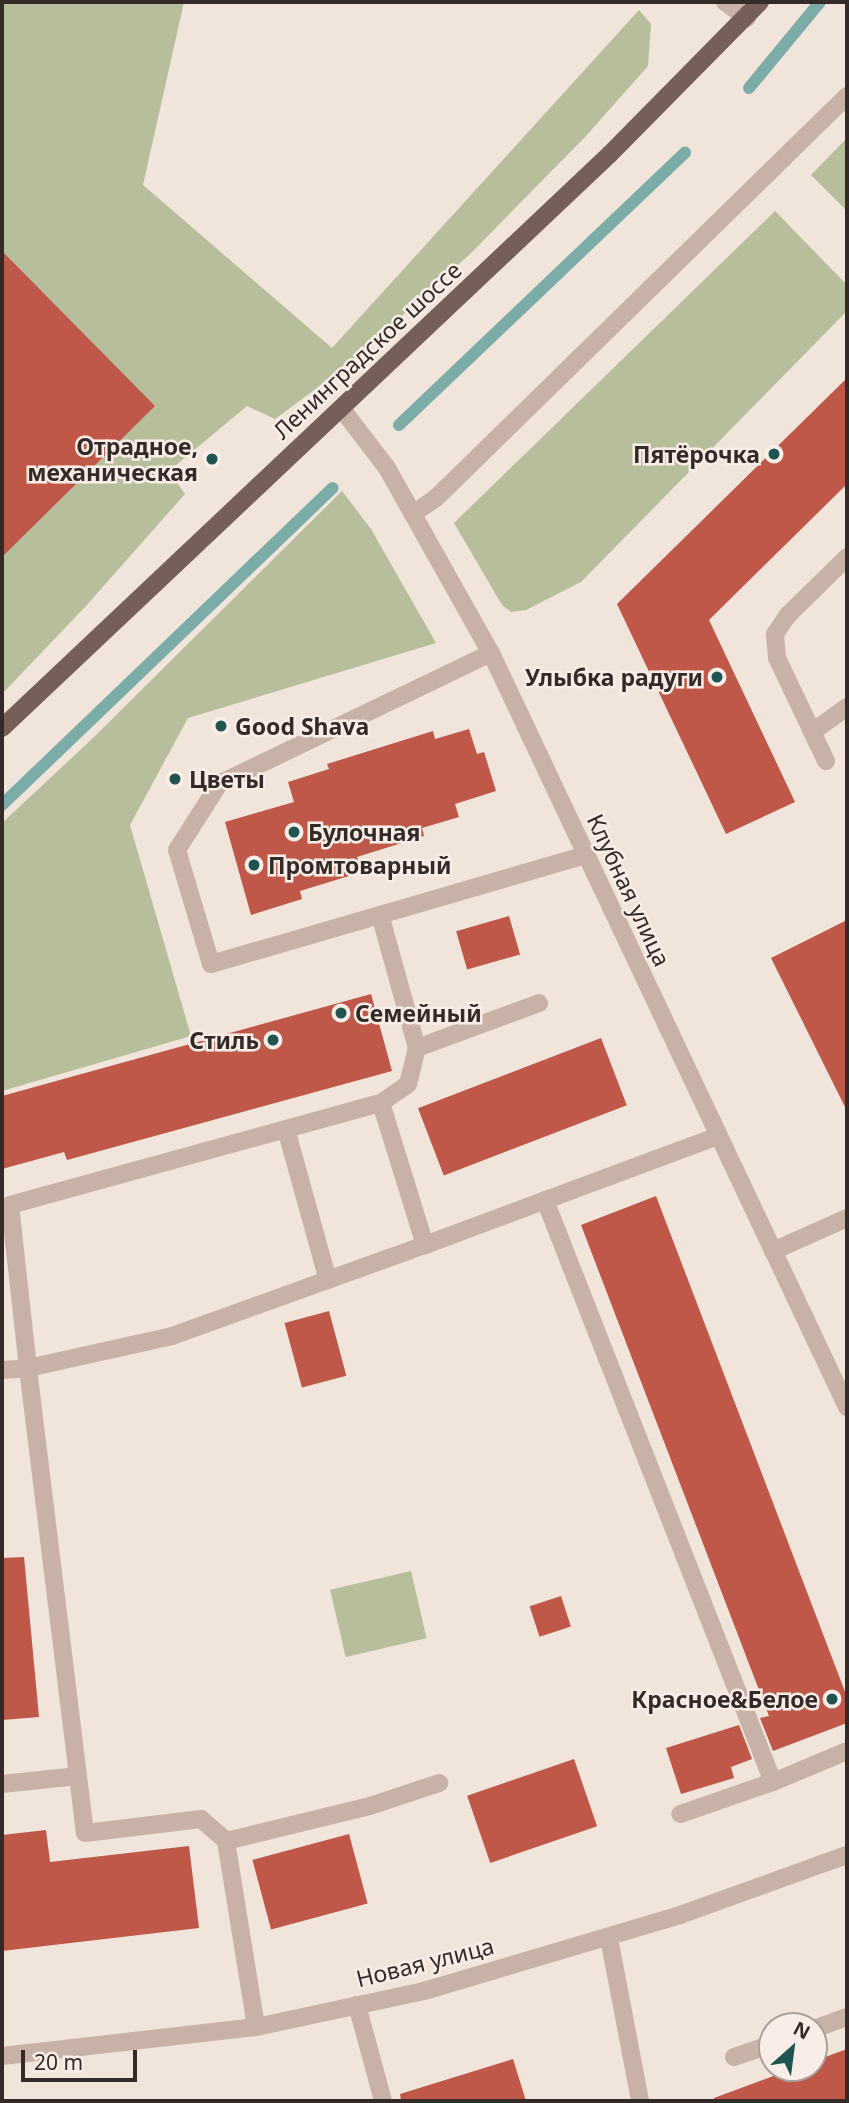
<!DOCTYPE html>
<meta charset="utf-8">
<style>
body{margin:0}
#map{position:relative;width:849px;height:2103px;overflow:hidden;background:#f0e4db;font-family:"Noto Sans",sans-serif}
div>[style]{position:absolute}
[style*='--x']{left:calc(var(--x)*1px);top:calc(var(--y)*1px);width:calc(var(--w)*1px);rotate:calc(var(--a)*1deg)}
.green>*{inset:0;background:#b7be9c;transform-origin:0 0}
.stream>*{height:12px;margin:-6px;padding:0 6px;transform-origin:6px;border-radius:6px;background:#7baca8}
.building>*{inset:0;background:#bf5849;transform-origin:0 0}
.lane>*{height:18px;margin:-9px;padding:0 9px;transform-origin:9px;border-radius:9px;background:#c8b2a7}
.street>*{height:18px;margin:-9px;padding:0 9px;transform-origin:9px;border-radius:9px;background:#c8b2a7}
.primary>*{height:18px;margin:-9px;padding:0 9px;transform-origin:9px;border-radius:9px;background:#765f59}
.dots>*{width:19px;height:19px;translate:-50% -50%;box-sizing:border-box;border:4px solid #f8eee7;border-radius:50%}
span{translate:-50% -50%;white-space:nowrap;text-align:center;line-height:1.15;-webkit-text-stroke:5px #f8eee7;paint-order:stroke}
.street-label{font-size:23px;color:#342a27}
.poi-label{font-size:23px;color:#342a27;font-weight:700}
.right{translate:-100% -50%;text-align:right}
.left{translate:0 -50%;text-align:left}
.frame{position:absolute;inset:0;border:4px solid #342a27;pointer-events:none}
.north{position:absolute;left:758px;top:2012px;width:70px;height:70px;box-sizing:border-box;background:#f8eee7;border:2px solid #aaa09a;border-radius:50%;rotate:28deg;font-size:19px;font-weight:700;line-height:28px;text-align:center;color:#342a27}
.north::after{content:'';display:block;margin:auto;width:24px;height:32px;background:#1f5451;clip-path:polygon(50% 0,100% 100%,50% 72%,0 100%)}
.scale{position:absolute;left:21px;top:2050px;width:116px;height:32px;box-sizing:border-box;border:4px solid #342a27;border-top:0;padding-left:9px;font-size:21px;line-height:24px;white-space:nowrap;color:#342a27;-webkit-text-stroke:5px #f8eee7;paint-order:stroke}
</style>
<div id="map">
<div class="green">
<i style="clip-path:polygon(2px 2px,184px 2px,143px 185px,332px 348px,639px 10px,651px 24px,648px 66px,585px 137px,471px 253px,348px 365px,275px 419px,247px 406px,169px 471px,185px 494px,85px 607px,2px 694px)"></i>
<i style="clip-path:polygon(847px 138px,847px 211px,811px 175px)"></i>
<i style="clip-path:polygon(775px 211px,847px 285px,847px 311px,581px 582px,526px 610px,511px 612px,502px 605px,454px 523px)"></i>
<i style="clip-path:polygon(342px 491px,371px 529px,436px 643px,188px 718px,130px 825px,191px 1036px,2px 1091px,2px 823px,93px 738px)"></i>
<i style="left:411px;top:1571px;width:69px;height:83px;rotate:77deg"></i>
</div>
<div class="stream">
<i style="--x:749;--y:88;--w:112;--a:-50.5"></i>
<i style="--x:399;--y:425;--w:395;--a:-43.6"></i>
<i style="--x:2;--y:805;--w:458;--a:-43.8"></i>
</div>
<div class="building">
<i style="clip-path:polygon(2px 251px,155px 406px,2px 557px)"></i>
<i style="clip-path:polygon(847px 378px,847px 484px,709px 620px,795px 802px,726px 834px,617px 604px)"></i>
<i style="clip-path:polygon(469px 729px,477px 754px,484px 752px,496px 791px,455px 804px,459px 817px,422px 828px,424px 836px,357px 857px,362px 872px,300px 891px,302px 899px,251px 915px,225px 822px,294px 802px,288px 782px,329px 769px,327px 764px,433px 731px,435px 739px)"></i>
<i style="left:509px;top:916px;width:40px;height:55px;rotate:74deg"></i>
<i style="clip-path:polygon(847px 920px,847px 1111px,771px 958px)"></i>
<i style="clip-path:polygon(371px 994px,392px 1071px,67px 1160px,64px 1152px,2px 1169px,2px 1096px)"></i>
<i style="left:601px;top:1038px;width:72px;height:196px;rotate:69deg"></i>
<i style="clip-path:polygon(656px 1196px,847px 1697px,847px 1723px,773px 1751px,760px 1718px,769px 1716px,581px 1225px)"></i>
<i style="left:329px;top:1311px;width:67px;height:46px;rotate:75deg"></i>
<i style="clip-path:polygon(24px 1557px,39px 1717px,2px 1720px,2px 1558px)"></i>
<i style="left:561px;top:1596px;width:32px;height:33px;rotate:72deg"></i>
<i style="clip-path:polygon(739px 1725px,752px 1759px,731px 1767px,734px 1778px,681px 1794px,666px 1748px)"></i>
<i style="left:574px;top:1759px;width:71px;height:113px;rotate:71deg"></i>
<i style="clip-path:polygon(46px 1830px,50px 1862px,189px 1846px,199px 1928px,2px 1951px,2px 1835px)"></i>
<i style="left:349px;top:1834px;width:72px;height:100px;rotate:75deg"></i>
<i style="clip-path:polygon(847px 2049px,847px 2101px,715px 2101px,714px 2098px,795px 2068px,814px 2068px,814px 2061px)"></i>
<i style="clip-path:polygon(513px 2059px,526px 2101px,401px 2101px,400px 2094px)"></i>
</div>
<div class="lane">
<i style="--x:725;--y:2;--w:27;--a:36"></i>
<i style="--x:413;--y:514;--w:28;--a:-35"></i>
<i style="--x:436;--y:498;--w:575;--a:-44.37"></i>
<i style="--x:491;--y:653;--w:302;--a:154.3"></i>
<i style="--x:219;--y:784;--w:78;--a:122.5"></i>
<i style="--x:177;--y:850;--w:119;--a:73.4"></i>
<i style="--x:211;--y:964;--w:390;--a:-16.2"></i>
<i style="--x:812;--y:732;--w:43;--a:-35.5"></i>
<i style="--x:826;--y:761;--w:114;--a:-115.4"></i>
<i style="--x:777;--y:658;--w:24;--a:-95"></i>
<i style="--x:775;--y:634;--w:23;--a:-56"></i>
<i style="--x:788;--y:615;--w:83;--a:-44.5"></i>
<i style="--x:417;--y:1048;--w:130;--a:-20.2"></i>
<i style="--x:381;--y:1103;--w:149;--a:72.8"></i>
<i style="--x:425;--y:1245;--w:313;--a:-20.4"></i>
<i style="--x:286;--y:1129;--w:157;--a:74.5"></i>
<i style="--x:545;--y:1200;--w:625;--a:68.61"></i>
<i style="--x:773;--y:1782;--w:98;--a:161"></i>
<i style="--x:773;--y:1251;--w:81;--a:-24"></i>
<i style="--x:2;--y:1370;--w:26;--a:-4"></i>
<i style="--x:28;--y:1368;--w:164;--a:-96.3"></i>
<i style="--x:10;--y:1205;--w:385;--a:-15.4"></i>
<i style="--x:381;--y:1103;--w:33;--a:-35"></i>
<i style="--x:408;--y:1084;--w:37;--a:-76"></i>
<i style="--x:417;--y:1048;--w:138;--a:-105.5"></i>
<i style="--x:78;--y:1776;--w:57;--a:83"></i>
<i style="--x:85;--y:1833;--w:117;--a:-6.9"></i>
<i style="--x:201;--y:1819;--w:33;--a:41"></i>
<i style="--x:226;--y:1841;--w:188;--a:80.8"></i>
<i style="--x:773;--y:1782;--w:80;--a:-22.7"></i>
<i style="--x:2;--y:1784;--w:76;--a:-6"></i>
<i style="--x:78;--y:1776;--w:411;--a:-97"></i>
<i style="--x:28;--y:1368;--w:148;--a:-12.5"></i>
<i style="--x:172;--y:1336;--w:269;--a:-19.8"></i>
<i style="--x:226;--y:1841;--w:148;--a:-13.7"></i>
<i style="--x:370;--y:1806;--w:73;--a:-18.4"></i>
<i style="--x:357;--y:2005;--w:99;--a:74.8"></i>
<i style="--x:814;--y:2029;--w:35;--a:-20"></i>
<i style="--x:734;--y:2057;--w:40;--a:-18.9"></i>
</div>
<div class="street">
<i style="--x:341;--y:408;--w:76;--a:52.5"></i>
<i style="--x:387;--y:468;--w:212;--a:60.7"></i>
<i style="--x:491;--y:653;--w:834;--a:64.73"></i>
<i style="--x:609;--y:1938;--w:166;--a:79.2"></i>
<i style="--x:2;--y:2056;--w:256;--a:-6.5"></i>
<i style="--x:256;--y:2027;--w:172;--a:-12.1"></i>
<i style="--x:424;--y:1991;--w:267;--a:-16.5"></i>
<i style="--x:680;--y:1915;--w:177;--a:-19.8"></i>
</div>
<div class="primary">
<i style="--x:2;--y:728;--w:835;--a:-43.35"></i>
<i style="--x:609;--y:155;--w:215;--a:-45.4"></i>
</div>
<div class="dots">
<i style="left:774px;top:454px;background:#1f5451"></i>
<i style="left:212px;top:459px;background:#1f5451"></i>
<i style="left:717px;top:677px;background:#1f5451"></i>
<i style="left:221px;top:726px;background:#1f5451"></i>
<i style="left:175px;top:779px;background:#1f5451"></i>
<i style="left:294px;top:832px;background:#1f5451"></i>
<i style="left:254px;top:865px;background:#1f5451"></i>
<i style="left:341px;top:1013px;background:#1f5451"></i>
<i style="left:273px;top:1040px;background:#1f5451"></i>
<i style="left:832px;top:1699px;background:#1f5451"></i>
</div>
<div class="street-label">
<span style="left:367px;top:350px;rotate:-43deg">Ленинградское шоссе</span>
<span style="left:629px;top:890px;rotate:65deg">Клубная улица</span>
<span style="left:425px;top:1962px;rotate:-14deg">Новая улица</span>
</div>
<div class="poi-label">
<span class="right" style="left:198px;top:459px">Отрадное,<br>механическая</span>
<span class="right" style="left:760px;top:454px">Пятёрочка</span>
<span class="right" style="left:703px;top:677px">Улыбка радуги</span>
<span class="left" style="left:235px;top:726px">Good Shava</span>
<span class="left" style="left:189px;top:779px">Цветы</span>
<span class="left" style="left:308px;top:832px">Булочная</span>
<span class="left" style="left:268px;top:865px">Промтоварный</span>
<span class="left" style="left:355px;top:1013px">Семейный</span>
<span class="right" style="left:259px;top:1040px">Стиль</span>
<span class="right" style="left:818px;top:1699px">Красное&amp;Белое</span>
</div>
<div class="frame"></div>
<div class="north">N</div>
<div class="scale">20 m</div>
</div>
